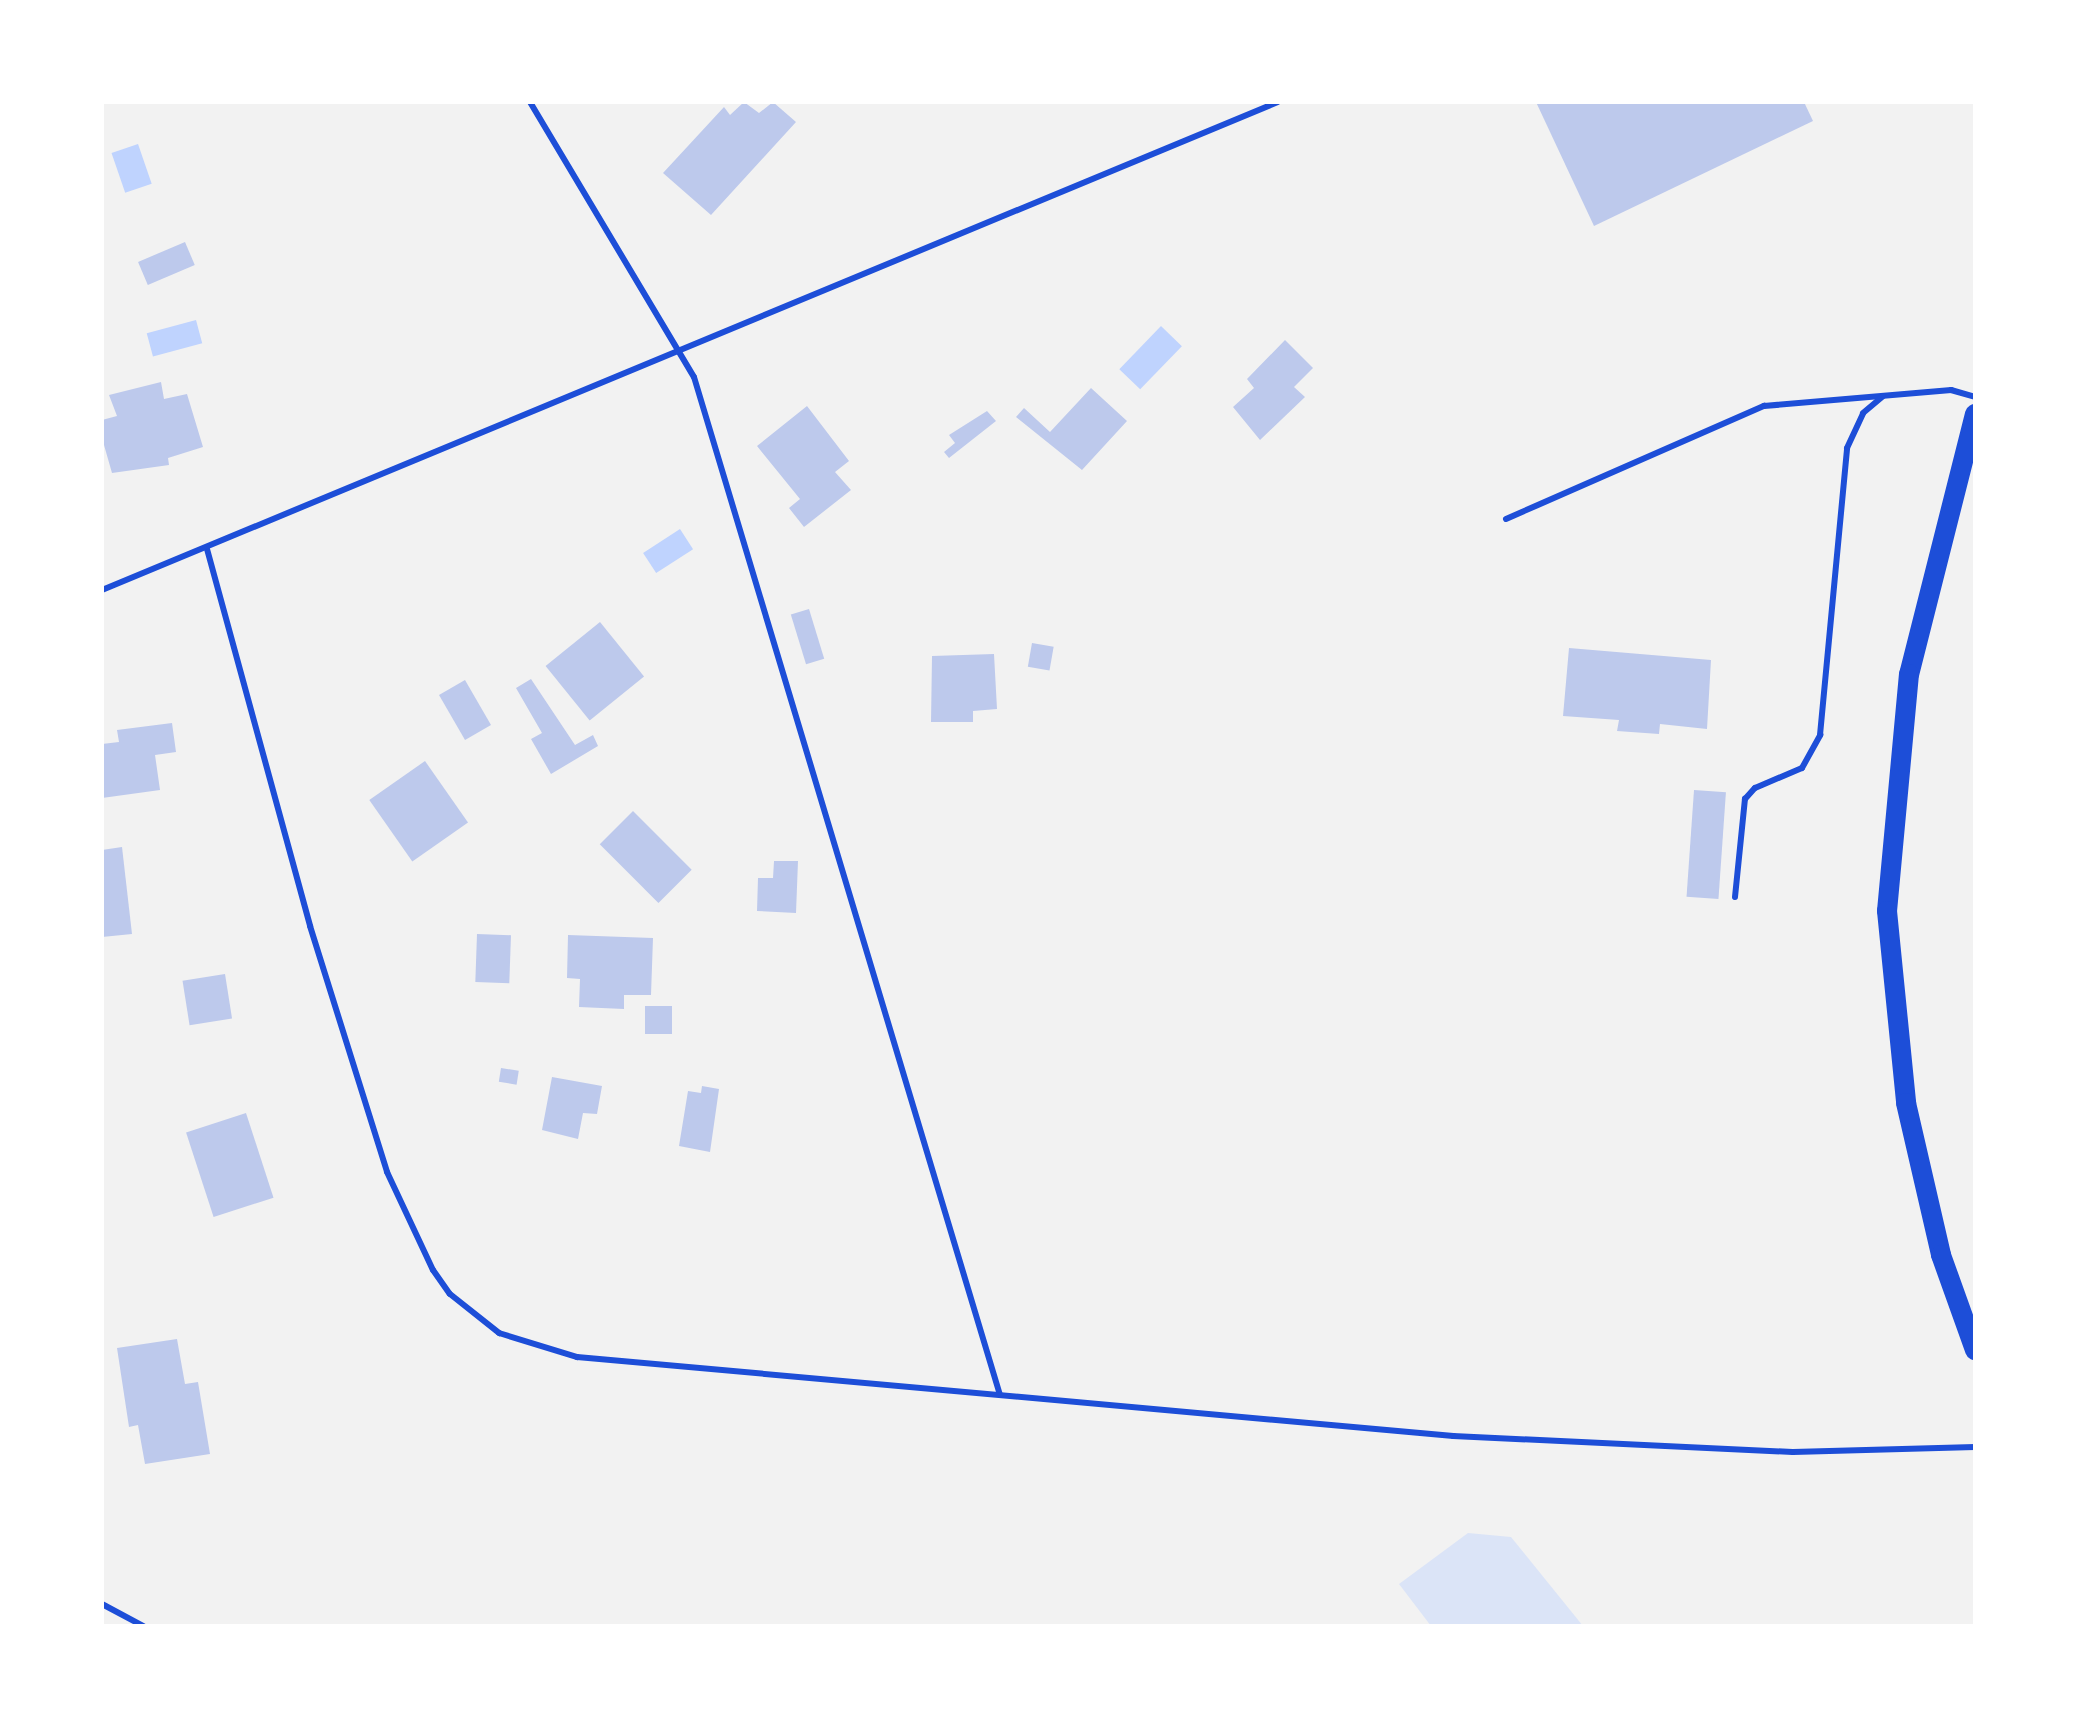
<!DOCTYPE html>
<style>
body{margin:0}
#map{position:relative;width:2077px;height:1728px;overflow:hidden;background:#f2f2f2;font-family:Helvetica,sans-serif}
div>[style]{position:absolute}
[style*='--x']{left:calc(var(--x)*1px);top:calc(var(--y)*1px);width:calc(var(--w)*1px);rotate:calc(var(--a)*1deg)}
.green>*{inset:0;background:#dbe4f7}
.water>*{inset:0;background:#bfd3fe;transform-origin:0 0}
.building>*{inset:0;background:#bdc9ec;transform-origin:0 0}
.service>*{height:6px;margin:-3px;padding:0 3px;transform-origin:3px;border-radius:3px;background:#1d4ed8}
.primary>*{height:20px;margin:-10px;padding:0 10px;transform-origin:10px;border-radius:10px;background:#1d4ed8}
span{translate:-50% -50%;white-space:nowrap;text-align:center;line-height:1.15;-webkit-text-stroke:6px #fff;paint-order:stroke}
.frame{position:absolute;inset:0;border:104px solid #fff;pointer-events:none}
</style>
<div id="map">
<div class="green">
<i style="clip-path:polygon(1468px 1533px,1511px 1537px,1583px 1626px,1431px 1626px,1399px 1584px)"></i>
</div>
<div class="water">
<i style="left:138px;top:144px;width:42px;height:28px;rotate:71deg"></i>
<i style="left:196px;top:320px;width:24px;height:51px;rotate:75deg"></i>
<i style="left:1161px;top:326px;width:29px;height:60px;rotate:44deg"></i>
<i style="left:680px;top:529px;width:24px;height:44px;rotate:57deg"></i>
</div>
<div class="building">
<i style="clip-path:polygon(744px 102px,759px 113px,773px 102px,796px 122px,711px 215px,663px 173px,724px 107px,730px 115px)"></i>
<i style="clip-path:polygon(1536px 102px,1804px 102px,1813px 121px,1594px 226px)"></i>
<i style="left:185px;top:242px;width:25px;height:51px;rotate:67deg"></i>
<i style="clip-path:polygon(1285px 340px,1313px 368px,1294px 387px,1305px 397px,1260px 440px,1233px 407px,1254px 388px,1247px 379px)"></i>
<i style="clip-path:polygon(161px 382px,164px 399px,187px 394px,203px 447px,168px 458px,169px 465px,112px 473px,102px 438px,102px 420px,117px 416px,109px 395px)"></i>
<i style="clip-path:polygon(1091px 388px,1127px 421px,1082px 470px,1016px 417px,1024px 408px,1050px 432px)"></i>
<i style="clip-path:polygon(807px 406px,849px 461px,835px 472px,851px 490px,804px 527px,789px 508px,800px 499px,757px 446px)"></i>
<i style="clip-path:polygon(987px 411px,996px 421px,949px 458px,944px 452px,955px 443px,949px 435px)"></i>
<i style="left:809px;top:609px;width:52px;height:19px;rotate:73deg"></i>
<i style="left:600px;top:622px;width:70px;height:70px;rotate:51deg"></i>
<i style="left:1032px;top:643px;width:22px;height:24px;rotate:10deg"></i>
<i style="clip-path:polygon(1569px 648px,1711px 660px,1707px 729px,1660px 724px,1659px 734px,1617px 731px,1619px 720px,1563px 716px)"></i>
<i style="clip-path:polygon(994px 654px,997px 709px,973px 711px,973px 722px,931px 722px,932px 656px)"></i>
<i style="clip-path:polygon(531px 679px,575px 745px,593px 735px,598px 746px,551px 774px,531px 739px,542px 733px,516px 688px)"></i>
<i style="left:465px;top:680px;width:52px;height:30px;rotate:60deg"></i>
<i style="clip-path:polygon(172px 723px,176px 752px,155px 755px,160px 790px,102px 798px,102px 744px,119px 742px,117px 730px)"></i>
<i style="left:425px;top:761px;width:75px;height:68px;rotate:55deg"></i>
<i style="left:1694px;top:790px;width:32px;height:107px;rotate:4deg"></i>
<i style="left:633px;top:811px;width:83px;height:47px;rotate:45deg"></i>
<i style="clip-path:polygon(122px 847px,132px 934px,102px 937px,102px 850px)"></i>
<i style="clip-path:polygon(774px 861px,798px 861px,796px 913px,757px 911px,758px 878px,773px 878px)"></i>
<i style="left:477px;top:934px;width:34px;height:48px;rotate:2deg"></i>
<i style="clip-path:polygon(568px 935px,653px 938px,651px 995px,624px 995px,624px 1009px,579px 1007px,580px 979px,567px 978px)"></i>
<i style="left:225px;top:974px;width:45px;height:43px;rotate:81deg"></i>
<i style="left:645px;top:1006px;width:27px;height:28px"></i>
<i style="left:501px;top:1068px;width:18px;height:14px;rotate:9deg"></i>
<i style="clip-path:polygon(552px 1077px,602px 1086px,597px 1114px,583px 1113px,578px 1139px,542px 1130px)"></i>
<i style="clip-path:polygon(702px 1086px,719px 1089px,710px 1152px,679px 1146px,688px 1091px,701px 1093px)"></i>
<i style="left:246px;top:1113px;width:89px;height:63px;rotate:72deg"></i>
<i style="clip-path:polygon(177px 1339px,185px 1384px,198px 1382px,210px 1454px,145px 1464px,138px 1425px,129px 1427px,117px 1348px)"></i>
</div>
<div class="service">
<i style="--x:530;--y:102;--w:320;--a:59.2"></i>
<i style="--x:694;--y:377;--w:1063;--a:73.27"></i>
<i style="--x:1506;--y:519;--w:282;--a:-23.7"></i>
<i style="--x:1764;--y:406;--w:188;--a:-4.9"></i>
<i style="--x:1951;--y:390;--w:25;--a:16"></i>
<i style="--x:207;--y:549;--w:391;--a:74.7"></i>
<i style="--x:310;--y:926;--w:258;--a:72.6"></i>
<i style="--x:387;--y:1172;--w:108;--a:64.9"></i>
<i style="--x:433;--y:1270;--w:29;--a:55"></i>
<i style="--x:450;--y:1294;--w:63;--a:38.5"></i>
<i style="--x:499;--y:1333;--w:82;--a:17.1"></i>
<i style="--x:577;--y:1357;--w:880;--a:5.15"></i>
<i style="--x:1453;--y:1436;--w:340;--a:2.7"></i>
<i style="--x:1793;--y:1452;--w:182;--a:-1.6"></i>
<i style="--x:102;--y:590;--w:1273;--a:-22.54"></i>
<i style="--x:1735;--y:897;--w:99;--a:-84.2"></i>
<i style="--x:1745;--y:799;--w:15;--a:-48"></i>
<i style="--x:1755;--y:788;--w:51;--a:-23.1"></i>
<i style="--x:1802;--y:768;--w:38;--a:-61"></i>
<i style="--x:1820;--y:735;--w:288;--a:-84.6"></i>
<i style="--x:1847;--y:448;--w:38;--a:-65"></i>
<i style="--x:1863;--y:413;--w:26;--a:-40"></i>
<i style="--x:102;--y:1604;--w:47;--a:28.2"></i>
</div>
<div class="primary">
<i style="--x:1975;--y:414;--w:268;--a:104.2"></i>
<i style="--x:1909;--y:674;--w:238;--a:95.3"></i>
<i style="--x:1887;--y:911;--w:193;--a:84.3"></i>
<i style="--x:1906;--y:1103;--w:156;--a:77"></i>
<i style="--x:1941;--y:1255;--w:101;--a:70.3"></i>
</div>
<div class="frame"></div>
</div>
